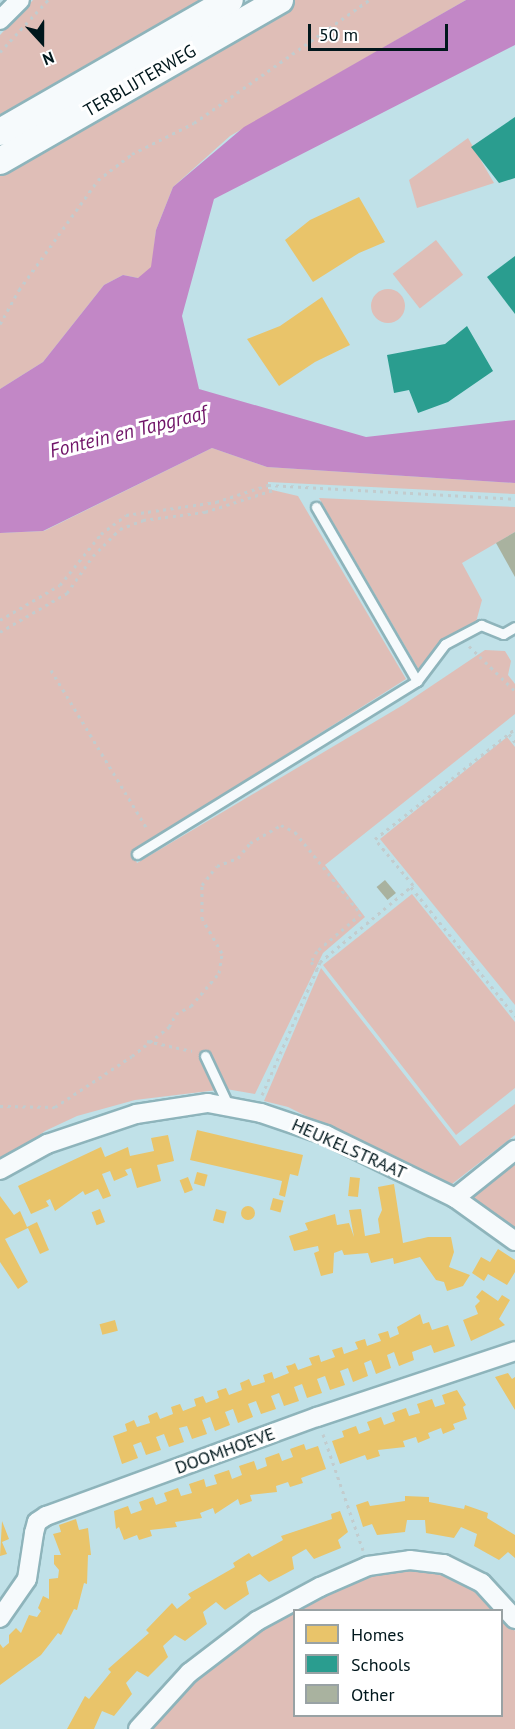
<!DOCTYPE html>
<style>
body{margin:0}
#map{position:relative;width:515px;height:1729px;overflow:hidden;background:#c0e1e8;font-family:"PT Sans",sans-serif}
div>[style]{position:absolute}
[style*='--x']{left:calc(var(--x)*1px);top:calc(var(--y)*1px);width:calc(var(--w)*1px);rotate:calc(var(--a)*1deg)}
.green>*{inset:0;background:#dfbeb7;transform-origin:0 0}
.round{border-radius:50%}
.water>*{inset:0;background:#c287c6}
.homes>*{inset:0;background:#e9c46a;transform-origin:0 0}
.schools>*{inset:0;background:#2a9d8f}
.building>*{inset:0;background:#a9b29f;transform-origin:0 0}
.path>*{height:3px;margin-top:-1.5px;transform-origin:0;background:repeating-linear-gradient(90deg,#c2ccce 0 3px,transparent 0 7.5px)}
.roads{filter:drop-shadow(2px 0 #8eb4bb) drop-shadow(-2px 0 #8eb4bb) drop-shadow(0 2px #8eb4bb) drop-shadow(0 -2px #8eb4bb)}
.lane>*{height:9px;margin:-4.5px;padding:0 4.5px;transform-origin:4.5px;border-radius:4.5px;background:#f6fafc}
.street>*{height:18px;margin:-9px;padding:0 9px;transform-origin:9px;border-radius:9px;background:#f6fafc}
.secondary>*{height:26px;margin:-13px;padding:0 13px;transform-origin:13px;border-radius:13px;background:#f6fafc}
span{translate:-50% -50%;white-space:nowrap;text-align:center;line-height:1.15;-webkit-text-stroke:6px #fff;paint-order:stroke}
.street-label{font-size:18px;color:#00171c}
.water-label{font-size:20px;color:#701468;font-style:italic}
.legend{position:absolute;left:293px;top:1609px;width:210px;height:108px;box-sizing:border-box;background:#fff;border:2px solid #99a2a4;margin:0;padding:8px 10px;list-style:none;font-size:18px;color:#00171c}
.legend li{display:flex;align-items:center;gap:12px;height:30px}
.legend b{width:30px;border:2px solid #99a2a4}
.north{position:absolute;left:12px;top:12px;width:60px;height:60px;-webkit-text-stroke:4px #fff;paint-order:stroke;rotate:159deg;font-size:16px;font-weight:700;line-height:24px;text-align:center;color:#00171c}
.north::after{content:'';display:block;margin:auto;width:21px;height:27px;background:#00171c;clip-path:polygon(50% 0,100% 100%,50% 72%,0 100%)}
.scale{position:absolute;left:308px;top:24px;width:140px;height:27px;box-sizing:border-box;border:3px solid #00171c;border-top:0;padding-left:8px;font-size:18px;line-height:21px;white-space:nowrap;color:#00171c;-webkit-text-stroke:4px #fff;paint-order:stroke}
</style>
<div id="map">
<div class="green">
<i style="clip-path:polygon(33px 0,215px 0,0 122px,0 35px)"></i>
<i style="clip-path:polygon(295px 0,466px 0,230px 136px,173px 187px,156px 230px,152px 267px,145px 275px,138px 278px,123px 275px,104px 285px,43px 362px,0 389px,0 168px)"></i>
<i style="clip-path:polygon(468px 138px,494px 183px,417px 208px,409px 180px)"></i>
<i style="left:436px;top:240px;width:44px;height:55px;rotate:52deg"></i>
<i class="round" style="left:371px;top:289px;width:34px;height:34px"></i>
<i style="clip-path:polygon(212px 448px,267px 467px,515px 483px,515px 494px,268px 482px,268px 489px,298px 496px,406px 679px,132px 852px,137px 863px,403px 705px,485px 650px,505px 651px,511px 661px,508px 675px,515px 684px,515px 714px,325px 865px,365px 917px,323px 953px,255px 1094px,226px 1089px,135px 1100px,77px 1116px,45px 1131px,0 1163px,0 533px,44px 531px)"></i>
<i style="clip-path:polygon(319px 498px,515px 507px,515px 532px,462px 563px,482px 600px,476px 622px,441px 641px,419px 670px)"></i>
<i style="clip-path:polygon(507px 737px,515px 747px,515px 1005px,380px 839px)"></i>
<i style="clip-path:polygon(412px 894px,515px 1022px,515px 1088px,456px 1135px,323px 965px)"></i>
<i style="clip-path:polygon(321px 968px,460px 1146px,515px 1104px,515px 1135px,448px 1187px,288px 1107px,264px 1101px)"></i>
<i style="clip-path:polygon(515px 1159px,515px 1232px,468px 1196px)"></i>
<i style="clip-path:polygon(evenodd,394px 1567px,430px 1568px,471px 1583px,500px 1608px,515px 1631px,515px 1729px,150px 1729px,212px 1663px,266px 1623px,360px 1577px,394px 1567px,294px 1610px,502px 1610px,502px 1716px,294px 1716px,294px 1610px)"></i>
</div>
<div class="water">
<i style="clip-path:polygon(466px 0,515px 0,515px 45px,214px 199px,182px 316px,199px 389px,366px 437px,515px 420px,515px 483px,267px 467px,212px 448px,43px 531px,0 533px,0 389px,43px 362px,104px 285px,123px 275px,138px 278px,151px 267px,156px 230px,173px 187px,244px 127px)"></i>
</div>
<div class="homes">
<i style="clip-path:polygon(359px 197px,385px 242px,359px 253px,313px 282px,285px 240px,310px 220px)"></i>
<i style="clip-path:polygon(322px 297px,350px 345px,315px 362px,279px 386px,247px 339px,280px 326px)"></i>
<i style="clip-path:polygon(197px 1130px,303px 1155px,298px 1176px,290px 1174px,285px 1197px,279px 1195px,282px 1181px,190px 1160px)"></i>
<i style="clip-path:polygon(168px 1135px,174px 1161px,157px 1165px,161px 1181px,137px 1188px,131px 1168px,125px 1170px,128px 1175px,114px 1181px,110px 1171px,102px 1174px,111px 1196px,103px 1199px,98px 1189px,85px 1195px,83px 1191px,55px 1211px,50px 1199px,46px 1201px,49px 1206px,31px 1214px,18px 1186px,101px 1147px,105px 1157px,128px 1147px,130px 1156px,154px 1151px,151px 1138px)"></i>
<i style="left:197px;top:1172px;width:11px;height:12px;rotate:15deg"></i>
<i style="left:188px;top:1177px;width:14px;height:9px;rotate:69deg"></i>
<i style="left:350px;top:1177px;width:10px;height:19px;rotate:6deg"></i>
<i style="clip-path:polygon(394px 1184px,403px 1243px,428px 1237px,451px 1237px,454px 1252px,449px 1267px,470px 1275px,463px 1286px,447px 1291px,444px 1282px,436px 1280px,420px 1257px,394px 1264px,393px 1258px,371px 1263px,368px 1253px,344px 1255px,342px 1250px,334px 1253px,333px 1273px,321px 1276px,314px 1253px,319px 1251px,318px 1246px,294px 1251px,289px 1236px,308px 1230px,305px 1223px,335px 1214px,337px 1225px,349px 1223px,354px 1237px,349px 1210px,361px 1209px,365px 1236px,380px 1233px,378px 1219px,382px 1210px,378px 1187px)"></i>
<i style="clip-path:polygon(0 1196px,14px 1215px,20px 1211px,27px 1227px,37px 1222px,49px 1250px,40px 1254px,28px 1228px,5px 1239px,28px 1282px,18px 1289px,0 1262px)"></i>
<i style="left:273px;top:1198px;width:11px;height:12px;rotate:15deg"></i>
<i class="round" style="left:241px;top:1206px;width:14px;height:14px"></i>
<i style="left:100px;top:1209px;width:14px;height:9px;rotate:69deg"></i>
<i style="left:216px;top:1209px;width:11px;height:12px;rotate:15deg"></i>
<i style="clip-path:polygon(498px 1249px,515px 1260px,515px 1272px,507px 1285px,488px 1274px,484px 1281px,472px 1273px,481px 1257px,490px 1262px)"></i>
<i style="clip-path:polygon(482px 1290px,498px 1301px,502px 1295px,510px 1300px,499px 1319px,505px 1325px,471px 1341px,463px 1320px,478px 1314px,475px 1306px,480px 1301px,476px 1297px)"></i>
<i style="clip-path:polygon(420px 1314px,423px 1324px,429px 1322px,432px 1330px,448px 1325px,455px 1346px,434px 1353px,431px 1345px,412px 1352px,414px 1360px,399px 1366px,394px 1352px,387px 1355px,391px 1368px,376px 1374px,371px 1360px,364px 1363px,368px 1376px,353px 1382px,348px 1368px,340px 1371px,345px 1385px,330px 1390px,325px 1376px,317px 1379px,322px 1393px,307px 1398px,302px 1384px,294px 1387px,299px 1401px,284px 1406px,279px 1393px,271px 1396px,276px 1409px,261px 1414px,256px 1401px,248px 1404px,253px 1417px,238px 1423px,233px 1409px,225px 1412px,230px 1425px,215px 1431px,210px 1417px,202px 1420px,207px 1434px,192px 1439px,187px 1426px,179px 1428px,184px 1442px,169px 1447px,164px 1434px,156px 1437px,161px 1450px,146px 1455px,141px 1442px,133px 1445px,138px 1458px,122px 1464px,113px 1436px,127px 1431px,125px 1424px,134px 1420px,137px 1427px,150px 1423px,148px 1416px,157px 1412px,160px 1419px,173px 1414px,171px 1407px,180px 1404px,183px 1411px,196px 1406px,194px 1399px,203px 1396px,206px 1403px,219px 1398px,217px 1391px,226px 1388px,229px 1395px,242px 1390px,240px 1383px,249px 1379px,252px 1386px,265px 1382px,263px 1375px,272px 1372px,274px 1379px,289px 1373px,286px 1366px,291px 1365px,295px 1363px,298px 1370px,312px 1365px,309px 1358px,319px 1355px,321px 1362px,335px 1357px,332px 1350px,342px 1347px,344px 1354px,358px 1349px,355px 1342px,365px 1339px,367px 1346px,381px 1341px,378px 1334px,388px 1331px,390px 1338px,399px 1334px,397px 1327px)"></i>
<i style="left:115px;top:1320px;width:11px;height:16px;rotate:75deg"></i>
<i style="clip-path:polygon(508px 1373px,512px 1379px,515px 1377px,515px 1410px,495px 1377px)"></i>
<i style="clip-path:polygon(457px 1390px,466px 1405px,463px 1407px,467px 1419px,453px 1424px,455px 1429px,443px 1434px,441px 1428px,428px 1433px,430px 1438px,418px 1443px,416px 1437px,403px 1441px,405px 1447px,378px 1450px,380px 1456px,367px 1460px,365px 1455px,340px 1464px,332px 1441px,344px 1437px,342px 1431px,356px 1426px,359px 1434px,370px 1430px,367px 1422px,381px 1417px,384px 1425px,395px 1421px,392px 1413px,406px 1408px,409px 1416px,420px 1413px,417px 1404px,432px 1399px,435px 1407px,445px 1404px,442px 1395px)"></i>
<i style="clip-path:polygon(304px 1444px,306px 1450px,318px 1446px,326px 1469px,301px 1478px,303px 1483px,290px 1487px,288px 1482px,276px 1486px,277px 1492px,250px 1495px,252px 1501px,240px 1505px,238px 1499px,215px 1514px,213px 1508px,200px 1513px,202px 1518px,175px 1522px,177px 1527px,150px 1530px,152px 1536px,139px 1540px,137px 1535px,124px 1540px,119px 1527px,116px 1529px,114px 1511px,128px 1506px,131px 1514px,142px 1510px,139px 1502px,153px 1497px,156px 1505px,167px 1501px,164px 1493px,178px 1488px,181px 1496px,192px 1493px,189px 1484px,204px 1479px,206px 1487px,217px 1484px,214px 1475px,229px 1470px,232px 1479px,242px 1475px,239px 1466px,254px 1461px,257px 1470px,267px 1466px,265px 1458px,279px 1453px,282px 1461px,293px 1457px,290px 1449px)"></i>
<i style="clip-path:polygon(405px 1496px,429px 1497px,429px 1502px,464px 1509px,465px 1505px,488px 1513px,487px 1518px,515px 1535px,515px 1558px,508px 1552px,499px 1560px,474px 1546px,477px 1534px,461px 1527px,454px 1538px,426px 1533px,425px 1520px,407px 1520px,405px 1532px,377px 1535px,372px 1524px,363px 1527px,356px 1505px,368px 1501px,370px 1506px,405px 1501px)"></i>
<i style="clip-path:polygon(340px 1511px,348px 1532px,338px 1540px,341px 1548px,314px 1559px,306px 1549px,292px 1557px,294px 1569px,281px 1576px,269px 1582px,260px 1574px,246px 1582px,249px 1594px,225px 1610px,216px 1602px,203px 1612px,207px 1624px,185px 1641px,175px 1635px,163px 1646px,168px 1657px,148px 1677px,137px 1671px,126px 1683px,132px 1694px,114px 1716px,102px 1711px,94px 1729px,67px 1729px,85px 1696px,89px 1699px,111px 1672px,108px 1669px,149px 1633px,146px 1630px,172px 1603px,177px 1609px,191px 1598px,188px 1594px,235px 1567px,233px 1563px,249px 1553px,252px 1557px,283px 1540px,281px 1536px,332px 1519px,331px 1514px)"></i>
<i style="clip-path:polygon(76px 1519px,79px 1530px,88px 1528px,91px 1555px,88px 1555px,87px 1584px,84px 1583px,77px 1610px,74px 1609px,61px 1635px,58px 1633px,41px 1655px,0 1685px,0 1644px,3px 1648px,9px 1643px,9px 1635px,16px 1628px,21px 1633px,29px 1615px,37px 1617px,41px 1611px,38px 1608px,43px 1596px,49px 1599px,49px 1579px,58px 1578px,59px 1570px,54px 1564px,54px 1555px,61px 1555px,53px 1534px,61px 1532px,59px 1525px)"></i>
<i style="clip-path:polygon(2px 1521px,9px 1539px,2px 1542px,7px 1554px,0 1556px)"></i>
</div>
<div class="schools">
<i style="clip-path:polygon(515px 117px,515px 178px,499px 183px,471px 147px)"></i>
<i style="clip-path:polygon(515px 256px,515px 314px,487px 277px)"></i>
<i style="clip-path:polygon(467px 326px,493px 371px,448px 402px,418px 413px,409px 390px,394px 393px,387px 355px,445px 344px)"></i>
</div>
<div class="building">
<i style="clip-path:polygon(515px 532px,515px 577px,496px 543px)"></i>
<i style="left:385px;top:880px;width:17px;height:11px;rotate:50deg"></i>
</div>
<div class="path">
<i style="--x:0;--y:52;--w:71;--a:-47.3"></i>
<i style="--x:0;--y:324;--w:39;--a:-61"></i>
<i style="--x:19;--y:290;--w:135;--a:-54.3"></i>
<i style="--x:98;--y:180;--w:43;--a:-37.4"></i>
<i style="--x:132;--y:154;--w:69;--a:-26.6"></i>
<i style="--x:194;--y:123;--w:214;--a:-35.1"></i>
<i style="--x:0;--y:620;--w:69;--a:-30.3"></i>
<i style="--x:60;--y:585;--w:65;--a:-51.2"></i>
<i style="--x:101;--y:534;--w:31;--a:-37"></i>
<i style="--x:126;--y:515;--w:91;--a:-8.2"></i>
<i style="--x:216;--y:502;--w:55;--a:-18.1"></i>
<i style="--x:268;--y:485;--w:247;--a:3.2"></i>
<i style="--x:0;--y:632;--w:78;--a:-30.2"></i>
<i style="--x:67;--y:593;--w:45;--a:-54.9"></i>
<i style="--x:93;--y:556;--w:38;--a:-45"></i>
<i style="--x:120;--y:529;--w:25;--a:-21"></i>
<i style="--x:143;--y:520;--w:63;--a:-7.4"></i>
<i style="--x:205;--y:512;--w:75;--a:-17.9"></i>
<i style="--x:469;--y:646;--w:64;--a:44.4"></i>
<i style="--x:51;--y:670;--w:187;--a:58.8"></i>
<i style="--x:509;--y:734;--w:10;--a:53"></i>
<i style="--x:411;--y:887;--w:166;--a:51.1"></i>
<i style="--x:471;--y:962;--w:6;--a:-39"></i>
<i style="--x:147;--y:1041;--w:46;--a:12.5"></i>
<i style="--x:262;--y:1095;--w:145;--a:-66.4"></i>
<i style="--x:320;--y:962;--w:121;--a:-39.6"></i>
<i style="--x:413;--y:885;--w:60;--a:-129.6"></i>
<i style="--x:375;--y:839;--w:178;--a:-38.2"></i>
<i style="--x:0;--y:1106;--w:55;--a:1"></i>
<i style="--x:55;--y:1107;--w:92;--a:-33.5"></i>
<i style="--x:132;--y:1056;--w:47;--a:-38.1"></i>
<i style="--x:169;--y:1027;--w:15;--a:-62"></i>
<i style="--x:176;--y:1014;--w:17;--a:-28"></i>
<i style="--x:191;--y:1006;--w:43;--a:-49.7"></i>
<i style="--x:219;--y:973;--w:20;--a:-81"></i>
<i style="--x:222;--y:953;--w:39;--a:-120"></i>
<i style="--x:202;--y:919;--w:34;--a:-90"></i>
<i style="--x:202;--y:885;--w:24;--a:-52"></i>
<i style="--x:217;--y:866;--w:22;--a:-21"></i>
<i style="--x:238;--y:858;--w:19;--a:-51"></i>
<i style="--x:250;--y:843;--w:36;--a:-30"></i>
<i style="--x:281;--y:825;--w:16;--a:27"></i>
<i style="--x:295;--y:832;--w:105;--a:51.2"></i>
<i style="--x:361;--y:914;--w:57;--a:139.9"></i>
<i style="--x:317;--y:951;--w:13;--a:119"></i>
<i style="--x:311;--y:962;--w:10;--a:45"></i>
<i style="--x:323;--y:1434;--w:123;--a:71"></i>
</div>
<div class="roads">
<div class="lane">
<i style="--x:316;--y:507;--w:201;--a:59.9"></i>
<i style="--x:137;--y:854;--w:329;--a:-31.7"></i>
<i style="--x:417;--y:681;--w:46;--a:-52.9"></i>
<i style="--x:445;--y:644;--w:41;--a:-27.8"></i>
<i style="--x:481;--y:625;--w:24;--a:22"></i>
<i style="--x:503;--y:634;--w:14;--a:-30"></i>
<i style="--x:205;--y:1056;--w:56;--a:64.8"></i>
</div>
<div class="street">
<i style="--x:0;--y:20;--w:28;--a:-45"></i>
<i style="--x:0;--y:1170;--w:54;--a:-29"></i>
<i style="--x:47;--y:1144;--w:94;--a:-18.6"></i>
<i style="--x:136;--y:1114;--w:73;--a:-8.7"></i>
<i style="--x:208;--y:1103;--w:54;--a:10.7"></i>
<i style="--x:261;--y:1113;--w:69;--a:18.7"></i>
<i style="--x:326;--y:1135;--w:144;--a:26"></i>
<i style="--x:455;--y:1198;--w:74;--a:35.6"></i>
<i style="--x:455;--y:1198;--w:77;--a:-38.7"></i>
<i style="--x:0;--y:1618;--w:47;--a:-55.3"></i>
<i style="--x:27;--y:1579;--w:47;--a:-81.3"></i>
<i style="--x:34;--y:1533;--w:11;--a:-75"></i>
<i style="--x:37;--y:1522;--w:11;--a:-34"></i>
<i style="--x:46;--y:1516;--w:289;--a:-20.1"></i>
<i style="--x:317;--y:1417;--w:209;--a:-18.4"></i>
<i style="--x:138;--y:1729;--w:76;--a:-47.7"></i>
<i style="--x:189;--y:1673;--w:86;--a:-37.4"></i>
<i style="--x:257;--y:1621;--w:72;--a:-28.4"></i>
<i style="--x:320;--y:1587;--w:52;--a:-23.6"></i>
<i style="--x:368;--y:1566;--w:42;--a:-8.1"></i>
<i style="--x:410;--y:1560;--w:34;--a:7"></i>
<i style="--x:444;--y:1564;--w:42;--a:26.6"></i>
<i style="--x:482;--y:1583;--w:49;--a:47.5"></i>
</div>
<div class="secondary">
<i style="--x:0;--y:132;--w:265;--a:-29.9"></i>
<i style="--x:0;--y:161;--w:323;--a:-29.9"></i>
</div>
</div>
<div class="street-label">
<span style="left:140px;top:81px;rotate:-30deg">TERBLIJTERWEG</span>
<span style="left:349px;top:1149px;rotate:24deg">HEUKELSTRAAT</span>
<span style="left:225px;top:1451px;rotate:-20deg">DOOMHOEVE</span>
</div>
<div class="water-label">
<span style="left:128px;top:432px;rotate:-14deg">Fontein en Tapgraaf</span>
</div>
<ul class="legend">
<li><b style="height:16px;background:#e9c46a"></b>Homes</li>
<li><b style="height:16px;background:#2a9d8f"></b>Schools</li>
<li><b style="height:16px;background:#a9b29f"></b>Other</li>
</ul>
<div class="north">N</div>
<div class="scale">50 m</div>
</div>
